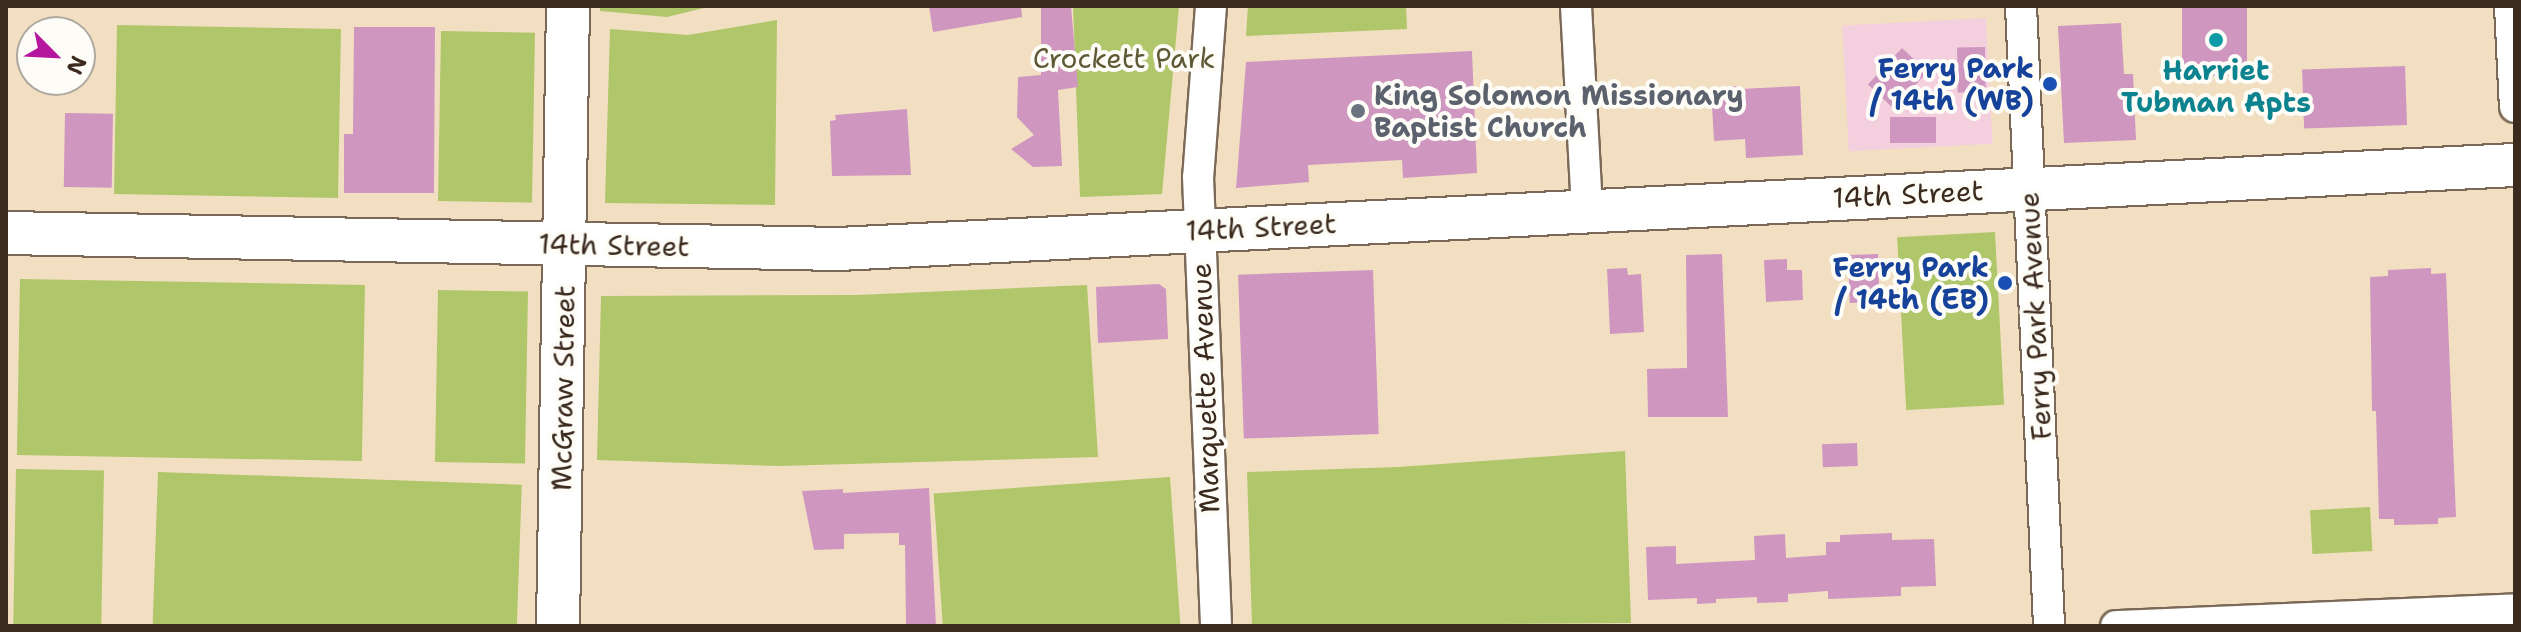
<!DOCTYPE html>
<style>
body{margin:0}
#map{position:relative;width:2521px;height:632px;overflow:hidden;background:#f2dfc1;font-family:"Shantell Sans",sans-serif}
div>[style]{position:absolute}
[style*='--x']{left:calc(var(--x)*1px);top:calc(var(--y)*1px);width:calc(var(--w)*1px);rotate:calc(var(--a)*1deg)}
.built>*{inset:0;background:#f4cfde;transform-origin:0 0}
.green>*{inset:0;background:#b0c66a;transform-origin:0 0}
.building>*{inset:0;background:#cf97c0;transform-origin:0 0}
.roads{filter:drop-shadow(2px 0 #7b6957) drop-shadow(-2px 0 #7b6957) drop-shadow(0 2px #7b6957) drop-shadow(0 -2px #7b6957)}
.street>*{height:30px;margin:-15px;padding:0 15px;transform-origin:15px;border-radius:15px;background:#fff}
.secondary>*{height:42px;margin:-21px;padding:0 21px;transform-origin:21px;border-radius:21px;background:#fff}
.dots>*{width:22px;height:22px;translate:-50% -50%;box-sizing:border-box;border:4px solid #fdfcf7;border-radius:50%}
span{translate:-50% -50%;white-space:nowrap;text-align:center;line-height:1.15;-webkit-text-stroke:8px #fdfcf7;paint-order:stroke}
.park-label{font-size:28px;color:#5e5935}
.transit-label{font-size:28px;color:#164399;font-weight:700}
.right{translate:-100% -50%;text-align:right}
.culture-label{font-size:28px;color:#0d838f;font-weight:700}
.worship-label{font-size:28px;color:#5b616d;font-weight:700}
.left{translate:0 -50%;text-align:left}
.street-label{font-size:28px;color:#3b2a1e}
.frame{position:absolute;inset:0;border:8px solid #3b2a1e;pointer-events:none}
.north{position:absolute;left:16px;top:16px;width:80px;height:80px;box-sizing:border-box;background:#fdfcf7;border:2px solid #afa8a0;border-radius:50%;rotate:114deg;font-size:22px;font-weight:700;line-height:32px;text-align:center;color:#3b2a1e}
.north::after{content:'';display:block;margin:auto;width:28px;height:36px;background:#b5179e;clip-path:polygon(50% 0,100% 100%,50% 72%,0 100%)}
</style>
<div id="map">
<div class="built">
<i style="left:1986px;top:18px;width:126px;height:144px;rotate:87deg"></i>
</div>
<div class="green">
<i style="clip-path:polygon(600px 6px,712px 6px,667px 17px,600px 11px)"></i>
<i style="clip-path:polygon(1073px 6px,1179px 6px,1162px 194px,1080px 197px)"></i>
<i style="clip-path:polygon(1248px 6px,1406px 6px,1407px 29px,1246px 36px)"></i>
<i style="clip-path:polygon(777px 20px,775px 205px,605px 203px,610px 29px,688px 35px)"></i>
<i style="left:117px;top:25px;width:224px;height:169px;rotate:1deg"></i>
<i style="left:441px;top:31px;width:94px;height:170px;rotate:1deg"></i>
<i style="left:1995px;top:232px;width:173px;height:98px;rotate:87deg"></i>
<i style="left:20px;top:279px;width:345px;height:176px;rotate:1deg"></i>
<i style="clip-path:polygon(1087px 285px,1098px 457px,779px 466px,597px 460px,601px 296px,857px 295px)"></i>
<i style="left:438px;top:290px;width:90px;height:172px;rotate:1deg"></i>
<i style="clip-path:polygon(1625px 451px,1631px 623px,1252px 626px,1247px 472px,1398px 467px)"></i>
<i style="left:16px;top:469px;width:88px;height:157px;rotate:1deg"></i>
<i style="left:158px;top:472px;width:364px;height:154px;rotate:2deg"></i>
<i style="left:1170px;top:477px;width:149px;height:237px;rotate:86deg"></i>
<i style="left:2370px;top:507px;width:44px;height:60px;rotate:87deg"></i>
</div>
<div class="building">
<i style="clip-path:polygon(929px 6px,1021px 6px,1022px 17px,933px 32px)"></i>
<i style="clip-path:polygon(1041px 6px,1071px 6px,1078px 87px,1058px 90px,1062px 166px,1033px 167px,1011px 149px,1034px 135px,1017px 117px,1018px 77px,1041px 75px)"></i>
<i style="left:2182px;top:6px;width:65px;height:70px"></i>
<i style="clip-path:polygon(2121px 23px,2124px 74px,2133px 74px,2136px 140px,2064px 143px,2058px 26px)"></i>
<i style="clip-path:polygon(354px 27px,435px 27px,434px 193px,344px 193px,344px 134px,353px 134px)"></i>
<i style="left:1985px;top:47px;width:45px;height:28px;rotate:89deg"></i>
<i style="left:1902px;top:48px;width:35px;height:50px;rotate:43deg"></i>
<i style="clip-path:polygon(1472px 51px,1477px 173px,1403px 178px,1402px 160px,1308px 165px,1309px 182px,1236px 188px,1246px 62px)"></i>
<i style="left:2405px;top:66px;width:59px;height:103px;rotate:88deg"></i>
<i style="clip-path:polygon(1740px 86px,1740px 89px,1800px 86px,1803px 155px,1746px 158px,1745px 139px,1714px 141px,1711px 88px)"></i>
<i style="clip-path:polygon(907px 109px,911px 175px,832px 176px,830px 121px,836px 120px,835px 115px)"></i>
<i style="left:65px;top:113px;width:48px;height:74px;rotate:1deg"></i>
<i style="left:1936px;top:117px;width:26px;height:46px;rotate:90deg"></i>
<i style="clip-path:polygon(1722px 254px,1728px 417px,1648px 417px,1647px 369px,1687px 368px,1686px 255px)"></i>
<i style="left:1878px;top:254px;width:48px;height:30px;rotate:88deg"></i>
<i style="clip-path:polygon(1787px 259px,1787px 270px,1802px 270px,1803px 300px,1766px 302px,1764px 260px)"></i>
<i style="clip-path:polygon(1627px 268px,1628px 275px,1641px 274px,1644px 332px,1610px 334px,1607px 269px)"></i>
<i style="clip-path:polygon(2431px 268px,2431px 274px,2446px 273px,2456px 517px,2438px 518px,2438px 524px,2394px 525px,2394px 519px,2379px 519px,2376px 411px,2372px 411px,2370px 277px,2388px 276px,2388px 270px)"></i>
<i style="left:1373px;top:270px;width:164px;height:135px;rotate:88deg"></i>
<i style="clip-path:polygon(1159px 284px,1166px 289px,1168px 339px,1098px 343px,1096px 287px)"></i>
<i style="left:1857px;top:443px;width:23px;height:35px;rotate:88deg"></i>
<i style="clip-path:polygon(929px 488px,936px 626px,906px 626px,905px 545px,899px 545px,899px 533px,844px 534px,844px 549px,814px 550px,802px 491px,843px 489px,843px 493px)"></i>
<i style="clip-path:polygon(1892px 533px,1892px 540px,1934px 539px,1936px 586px,1901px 587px,1901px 596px,1828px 599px,1828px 591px,1788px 594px,1788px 602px,1757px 603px,1757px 597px,1716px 599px,1716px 603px,1697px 604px,1697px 598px,1648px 600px,1646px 547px,1676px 546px,1676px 564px,1755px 560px,1754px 536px,1785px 534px,1786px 558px,1826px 555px,1826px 542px,1840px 542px,1840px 535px)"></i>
</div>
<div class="roads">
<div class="street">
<i style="--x:1211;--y:6;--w:171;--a:94.3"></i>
<i style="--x:1198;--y:177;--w:449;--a:87.7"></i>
<i style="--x:1576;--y:6;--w:204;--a:86.9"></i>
<i style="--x:2021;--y:6;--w:621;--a:87.41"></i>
<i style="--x:2510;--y:6;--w:101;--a:87.2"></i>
<i style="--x:2116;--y:626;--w:399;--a:-2.4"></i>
</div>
<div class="secondary">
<i style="--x:6;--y:233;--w:833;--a:1.1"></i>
<i style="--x:839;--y:249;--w:1678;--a:-2.87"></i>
<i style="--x:558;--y:626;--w:620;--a:-89.08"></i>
</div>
</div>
<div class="dots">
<i style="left:2216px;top:40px;background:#0f9aa8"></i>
<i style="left:2050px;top:84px;background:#1a4fb4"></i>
<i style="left:1358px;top:111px;background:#6b7280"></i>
<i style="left:2005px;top:283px;background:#1a4fb4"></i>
</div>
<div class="park-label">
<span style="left:1124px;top:58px">Crockett Park</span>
</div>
<div class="transit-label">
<span class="right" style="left:2034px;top:84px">Ferry Park<br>/ 14th (WB)</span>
<span class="right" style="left:1989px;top:283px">Ferry Park<br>/ 14th (EB)</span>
</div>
<div class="culture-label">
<span style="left:2216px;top:86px">Harriet<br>Tubman Apts</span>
</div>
<div class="worship-label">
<span class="left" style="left:1374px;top:111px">King Solomon Missionary<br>Baptist Church</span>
</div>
<div class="street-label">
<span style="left:1908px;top:194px;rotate:-3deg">14th Street</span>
<span style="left:1261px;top:227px;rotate:-3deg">14th Street</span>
<span style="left:614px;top:245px;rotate:1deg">14th Street</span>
<span style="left:2035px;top:316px;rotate:-93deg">Ferry Park Avenue</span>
<span style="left:563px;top:388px;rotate:-89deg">McGraw Street</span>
<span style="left:1205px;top:388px;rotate:-92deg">Marquette Avenue</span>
</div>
<div class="frame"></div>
<div class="north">N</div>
</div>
